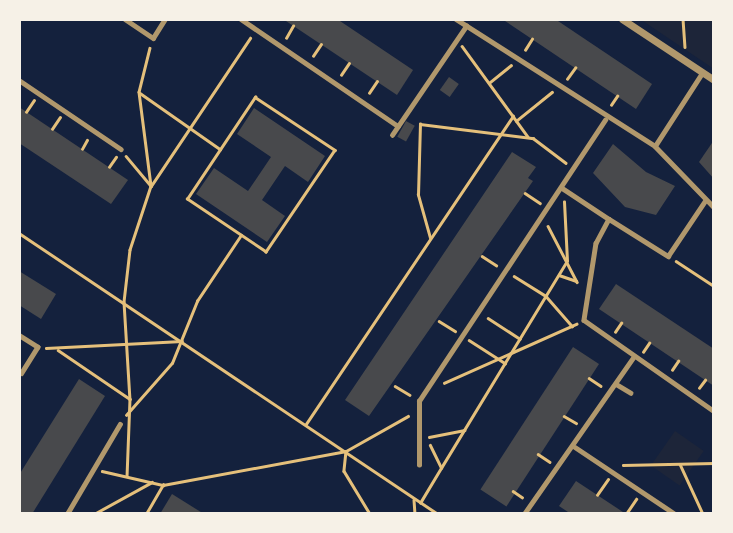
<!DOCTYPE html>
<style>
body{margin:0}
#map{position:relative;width:733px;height:533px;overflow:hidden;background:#14213d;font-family:Commissioner,sans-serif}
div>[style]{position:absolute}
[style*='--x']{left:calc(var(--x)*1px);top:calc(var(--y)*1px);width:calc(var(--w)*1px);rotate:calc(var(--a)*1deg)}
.green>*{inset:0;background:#1d2539;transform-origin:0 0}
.building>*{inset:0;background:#48494c;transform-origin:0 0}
.path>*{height:2.5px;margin:-1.25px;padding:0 1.25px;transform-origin:1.25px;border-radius:1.25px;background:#e5c07b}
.service>*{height:4.5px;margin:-2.25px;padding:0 2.25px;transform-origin:2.25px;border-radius:2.25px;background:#b1986c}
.minor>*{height:7px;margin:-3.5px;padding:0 3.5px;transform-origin:3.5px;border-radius:3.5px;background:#b1986c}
span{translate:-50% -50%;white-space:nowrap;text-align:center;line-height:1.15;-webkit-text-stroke:5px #f6f1e7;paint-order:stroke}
.frame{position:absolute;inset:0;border:21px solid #f6f1e7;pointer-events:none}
</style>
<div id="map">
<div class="green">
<i style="clip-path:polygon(640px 19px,714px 19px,714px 69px)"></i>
<i style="left:675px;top:431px;width:35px;height:42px;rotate:35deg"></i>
</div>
<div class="building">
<i style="clip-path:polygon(283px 19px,337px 19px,413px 70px,397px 95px)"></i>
<i style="clip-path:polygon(502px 19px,555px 19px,652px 84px,636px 109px)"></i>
<i style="left:449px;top:77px;width:12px;height:16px;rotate:35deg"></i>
<i style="clip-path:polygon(19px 107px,128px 180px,111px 204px,19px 143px)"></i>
<i style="clip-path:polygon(254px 108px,325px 156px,308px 182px,285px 166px,262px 200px,285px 216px,267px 242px,196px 194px,214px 168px,248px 191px,271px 157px,237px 134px)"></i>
<i style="left:406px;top:121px;width:10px;height:18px;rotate:29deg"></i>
<i style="clip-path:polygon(714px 140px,714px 179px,699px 162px)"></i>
<i style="clip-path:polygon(613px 144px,646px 172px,675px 186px,656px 215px,625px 207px,593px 173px)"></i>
<i style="clip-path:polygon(512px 152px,536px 167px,528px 178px,533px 181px,369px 416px,345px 400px)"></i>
<i style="clip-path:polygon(19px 271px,56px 294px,41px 319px,19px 305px)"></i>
<i style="clip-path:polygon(616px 284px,714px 349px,714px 386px,599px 309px)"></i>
<i style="left:573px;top:347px;width:31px;height:170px;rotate:33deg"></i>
<i style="clip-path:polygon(79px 379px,105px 396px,32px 514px,19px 514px,19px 475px)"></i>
<i style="clip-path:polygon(576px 481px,626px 514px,571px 514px,559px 506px)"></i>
<i style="clip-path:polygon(172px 494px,204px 514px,160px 514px)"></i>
</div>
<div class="path">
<i style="--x:683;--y:19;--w:28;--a:86"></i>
<i style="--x:713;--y:19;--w:1;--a:45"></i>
<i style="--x:286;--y:38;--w:14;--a:-60"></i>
<i style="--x:462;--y:46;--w:112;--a:54"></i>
<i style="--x:150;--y:48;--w:45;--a:104"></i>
<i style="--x:139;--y:92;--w:95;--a:82.7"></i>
<i style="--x:525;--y:50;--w:13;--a:-58"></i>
<i style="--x:313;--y:56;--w:14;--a:-56"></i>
<i style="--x:341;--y:75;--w:14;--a:-56"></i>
<i style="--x:567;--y:79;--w:14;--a:-54"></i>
<i style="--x:489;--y:83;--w:28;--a:-39"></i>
<i style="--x:140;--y:93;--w:98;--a:35"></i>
<i style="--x:369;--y:93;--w:14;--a:-56"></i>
<i style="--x:255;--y:97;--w:96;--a:33.5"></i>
<i style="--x:335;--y:150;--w:123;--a:124.1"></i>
<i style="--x:266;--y:252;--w:95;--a:-146.1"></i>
<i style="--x:187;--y:199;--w:123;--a:-56.3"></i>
<i style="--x:611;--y:105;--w:11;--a:-56"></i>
<i style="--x:26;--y:112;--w:14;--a:-56"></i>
<i style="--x:516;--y:121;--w:46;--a:-38.9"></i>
<i style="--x:52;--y:129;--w:14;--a:-56"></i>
<i style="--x:82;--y:149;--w:10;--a:-61"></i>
<i style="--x:126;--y:156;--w:39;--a:50"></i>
<i style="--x:151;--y:186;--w:67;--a:108.2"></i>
<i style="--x:130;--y:250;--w:52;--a:96.6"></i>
<i style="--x:124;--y:302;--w:97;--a:86.5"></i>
<i style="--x:109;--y:167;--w:12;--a:-55"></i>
<i style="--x:151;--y:186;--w:178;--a:-56.2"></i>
<i style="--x:525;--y:193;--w:18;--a:34"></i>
<i style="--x:548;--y:226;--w:63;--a:62.6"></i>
<i style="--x:19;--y:233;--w:505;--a:33.85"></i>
<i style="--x:430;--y:238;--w:45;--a:-105.6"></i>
<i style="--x:418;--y:195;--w:71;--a:-88.4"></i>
<i style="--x:420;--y:124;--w:114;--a:7.1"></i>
<i style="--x:533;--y:138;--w:41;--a:37.1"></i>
<i style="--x:482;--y:256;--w:17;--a:33"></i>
<i style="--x:676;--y:261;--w:45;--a:33.3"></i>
<i style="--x:559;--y:275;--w:18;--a:19"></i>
<i style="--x:514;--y:276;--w:38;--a:32"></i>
<i style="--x:546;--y:296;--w:40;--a:49"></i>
<i style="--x:488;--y:318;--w:38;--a:33"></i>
<i style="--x:439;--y:321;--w:19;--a:32"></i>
<i style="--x:615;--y:332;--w:11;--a:-56"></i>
<i style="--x:469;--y:340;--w:43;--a:32.6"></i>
<i style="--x:46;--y:348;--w:136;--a:-2.9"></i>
<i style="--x:58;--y:350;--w:87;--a:34.2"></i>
<i style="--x:130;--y:399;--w:77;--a:92.2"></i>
<i style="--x:643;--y:352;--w:11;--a:-56"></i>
<i style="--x:672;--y:370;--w:11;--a:-56"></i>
<i style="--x:589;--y:378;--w:14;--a:34"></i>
<i style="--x:444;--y:383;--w:145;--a:-24.1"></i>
<i style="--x:395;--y:386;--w:17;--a:31"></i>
<i style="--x:699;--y:388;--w:10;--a:-53"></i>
<i style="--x:126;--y:415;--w:69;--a:-48.5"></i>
<i style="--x:172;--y:363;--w:67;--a:-68"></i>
<i style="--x:197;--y:301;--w:79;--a:-56.3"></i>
<i style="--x:564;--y:416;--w:14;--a:30"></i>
<i style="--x:306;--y:424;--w:371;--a:-56.1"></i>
<i style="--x:429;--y:437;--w:36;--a:-11"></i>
<i style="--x:346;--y:451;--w:20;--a:96"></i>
<i style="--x:344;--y:471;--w:50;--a:58.8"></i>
<i style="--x:538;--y:454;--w:14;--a:34"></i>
<i style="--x:680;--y:464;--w:55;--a:65.3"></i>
<i style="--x:623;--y:465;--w:91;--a:-1.3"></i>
<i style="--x:441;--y:468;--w:242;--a:-58.7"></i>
<i style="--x:567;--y:261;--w:59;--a:-92.9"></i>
<i style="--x:102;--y:471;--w:63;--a:12.9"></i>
<i style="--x:513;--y:491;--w:11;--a:34"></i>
<i style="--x:597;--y:495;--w:19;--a:-55"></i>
<i style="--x:414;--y:500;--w:14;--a:86"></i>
<i style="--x:420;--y:503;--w:41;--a:-59"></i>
<i style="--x:441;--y:468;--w:25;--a:-116"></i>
<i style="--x:94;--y:514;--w:66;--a:-28.9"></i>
<i style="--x:146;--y:514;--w:34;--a:-60"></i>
<i style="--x:163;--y:485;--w:186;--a:-10.5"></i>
<i style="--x:346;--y:451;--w:71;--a:-29.4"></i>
<i style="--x:626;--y:514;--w:18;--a:-56"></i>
</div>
<div class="service">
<i style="--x:125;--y:19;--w:34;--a:34"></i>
<i style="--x:153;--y:38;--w:22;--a:-58"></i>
<i style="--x:241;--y:19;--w:190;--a:34.3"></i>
<i style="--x:456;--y:19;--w:236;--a:32.5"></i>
<i style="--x:655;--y:146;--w:85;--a:46"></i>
<i style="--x:19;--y:80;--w:123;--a:34.1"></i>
<i style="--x:392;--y:135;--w:132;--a:-55.8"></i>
<i style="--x:655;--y:146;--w:87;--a:-57.2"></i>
<i style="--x:562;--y:188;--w:56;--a:33.4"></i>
<i style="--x:609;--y:219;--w:27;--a:118"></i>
<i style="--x:596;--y:243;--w:78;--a:98.9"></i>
<i style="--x:584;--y:320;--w:159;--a:35"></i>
<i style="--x:609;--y:219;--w:70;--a:32.1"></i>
<i style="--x:668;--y:256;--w:66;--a:-56.1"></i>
<i style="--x:19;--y:335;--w:22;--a:32"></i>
<i style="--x:38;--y:347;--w:31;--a:122"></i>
<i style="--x:616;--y:384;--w:17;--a:31"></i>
<i style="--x:575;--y:447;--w:120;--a:33.8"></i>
<i style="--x:419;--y:465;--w:64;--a:-90"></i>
<i style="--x:419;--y:401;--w:337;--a:-56.5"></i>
<i style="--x:67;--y:514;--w:104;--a:-59.5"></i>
<i style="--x:524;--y:514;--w:190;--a:-55.1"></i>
</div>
<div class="minor">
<i style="--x:622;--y:19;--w:110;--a:33.5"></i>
</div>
<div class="frame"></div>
</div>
